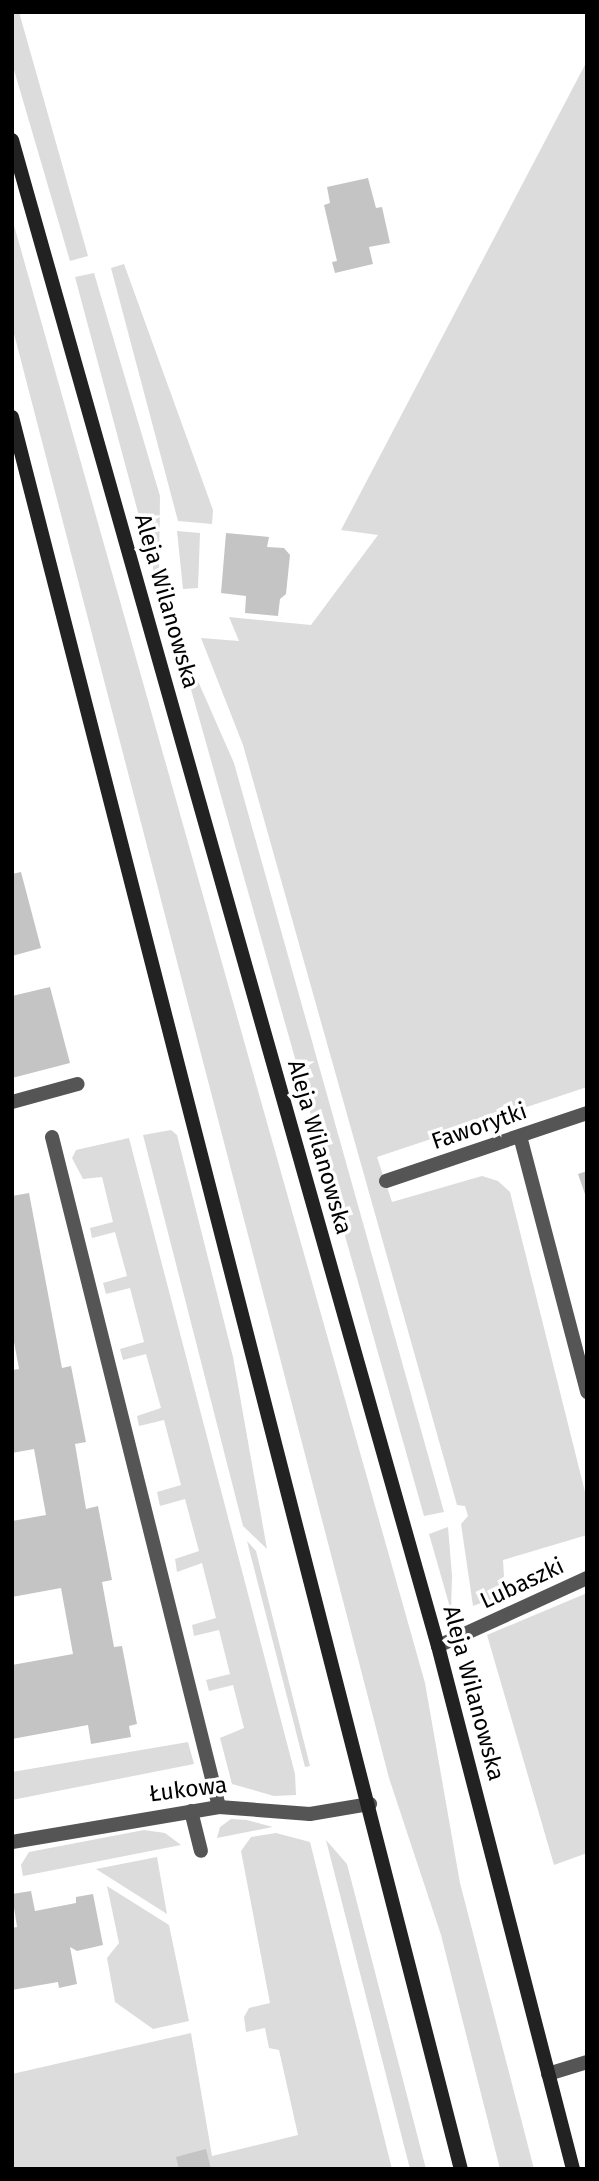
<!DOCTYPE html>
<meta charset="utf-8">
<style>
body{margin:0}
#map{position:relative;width:599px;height:2181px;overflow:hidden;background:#fff;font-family:"Fira Sans",sans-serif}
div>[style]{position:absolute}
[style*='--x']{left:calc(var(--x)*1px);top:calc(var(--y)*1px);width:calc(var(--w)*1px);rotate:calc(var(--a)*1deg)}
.green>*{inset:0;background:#dcdcdc}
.building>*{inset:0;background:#c4c4c4}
.lane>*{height:14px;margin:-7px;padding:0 7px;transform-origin:7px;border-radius:7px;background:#555}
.street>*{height:14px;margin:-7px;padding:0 7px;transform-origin:7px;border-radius:7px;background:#555}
.secondary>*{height:14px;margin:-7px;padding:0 7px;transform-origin:7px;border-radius:7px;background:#222}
span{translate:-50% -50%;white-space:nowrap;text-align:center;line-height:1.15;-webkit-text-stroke:7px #fff;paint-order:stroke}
.street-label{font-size:23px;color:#000}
.frame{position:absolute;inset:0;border:14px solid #000;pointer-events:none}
</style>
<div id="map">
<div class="green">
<i style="clip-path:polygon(12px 12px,19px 12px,88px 256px,70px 261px,12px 63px)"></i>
<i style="clip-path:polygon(587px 61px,587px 1087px,377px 1157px,392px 1202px,482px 1176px,498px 1181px,510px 1192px,587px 1500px,587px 1535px,503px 1560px,505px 1594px,473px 1606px,461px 1524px,468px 1516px,465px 1506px,457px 1505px,243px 745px,201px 638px,239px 641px,229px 617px,311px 625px,378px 535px,341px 530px)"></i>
<i style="clip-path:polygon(12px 218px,425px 1683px,460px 1883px,534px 2169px,500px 2169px,441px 1935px,389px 1778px,12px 326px)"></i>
<i style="clip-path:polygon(124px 264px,213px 510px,212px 524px,178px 521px,111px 268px)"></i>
<i style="clip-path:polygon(94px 273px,160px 496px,159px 575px,155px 576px,75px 277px)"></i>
<i style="clip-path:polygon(177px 531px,200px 533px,198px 588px,183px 589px)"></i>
<i style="clip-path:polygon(172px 622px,234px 763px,444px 1512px,424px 1516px)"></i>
<i style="clip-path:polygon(171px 1130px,177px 1135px,233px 1357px,267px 1549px,243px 1526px,143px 1135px)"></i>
<i style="clip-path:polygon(129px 1138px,295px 1774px,296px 1795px,274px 1796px,232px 1784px,220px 1738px,244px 1728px,233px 1685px,209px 1691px,206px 1680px,230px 1674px,219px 1630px,194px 1636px,192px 1625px,216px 1618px,202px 1563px,177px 1572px,175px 1559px,199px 1551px,185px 1499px,160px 1506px,157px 1492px,181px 1485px,164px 1420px,139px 1426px,137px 1416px,161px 1408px,146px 1354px,123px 1360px,120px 1349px,144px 1342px,130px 1288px,106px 1294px,103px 1283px,127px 1276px,115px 1232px,92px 1238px,90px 1228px,113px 1222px,102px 1177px,83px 1179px,72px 1158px,76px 1150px)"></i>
<i style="clip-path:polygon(448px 1527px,452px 1576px,451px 1611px,429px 1534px)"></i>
<i style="clip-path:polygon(247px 1541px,256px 1551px,310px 1766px,305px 1767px)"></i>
<i style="clip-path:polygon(587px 1593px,587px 1853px,554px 1865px,487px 1635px)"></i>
<i style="clip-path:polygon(188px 1742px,194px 1764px,12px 1800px,12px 1772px)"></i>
<i style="clip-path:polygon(231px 1819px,247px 1820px,273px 1827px,217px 1838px,220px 1827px)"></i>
<i style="clip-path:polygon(144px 1830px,165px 1833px,181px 1845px,23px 1876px,21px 1865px,29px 1852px)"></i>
<i style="clip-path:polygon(276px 1833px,310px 1842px,392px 2169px,12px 2169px,12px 2074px,191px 2033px,212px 2156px,298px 2135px,279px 2050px,269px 2048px,265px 2028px,246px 2032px,244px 2017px,249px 2008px,270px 2003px,241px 1851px,251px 1837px)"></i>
<i style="clip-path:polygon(326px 1840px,347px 1864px,426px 2169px,410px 2169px)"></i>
<i style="clip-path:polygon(157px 1857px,167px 1914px,96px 1869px)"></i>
<i style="clip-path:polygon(107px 1886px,169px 1925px,189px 2021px,153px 2029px,115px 2002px,107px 1958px,119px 1943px)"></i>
</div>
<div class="building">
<i style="clip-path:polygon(368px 178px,376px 208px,382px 207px,390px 243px,369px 247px,373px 264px,335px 273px,332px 262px,337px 261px,324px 205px,330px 203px,327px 187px)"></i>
<i style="clip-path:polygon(226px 533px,269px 537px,267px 547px,284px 548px,290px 555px,286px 594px,280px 599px,278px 616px,245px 613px,246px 596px,221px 593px)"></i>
<i style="clip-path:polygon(21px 872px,41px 948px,12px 956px,12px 874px)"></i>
<i style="clip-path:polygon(50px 987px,70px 1063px,12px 1078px,12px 996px)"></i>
<i style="clip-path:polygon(587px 1171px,587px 1197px,586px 1197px,578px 1174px)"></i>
<i style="clip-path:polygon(29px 1193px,62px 1368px,71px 1366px,86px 1442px,75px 1444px,86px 1509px,98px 1506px,112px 1580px,102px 1582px,114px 1647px,122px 1646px,137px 1724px,129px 1726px,131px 1737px,91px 1744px,88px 1725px,12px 1739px,12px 1665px,73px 1654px,61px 1588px,12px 1597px,12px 1521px,46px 1515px,34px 1449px,12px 1453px,12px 1370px,19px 1369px,12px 1331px,12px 1196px)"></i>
<i style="clip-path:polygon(31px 1891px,35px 1911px,76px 1903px,76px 1897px,93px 1894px,103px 1945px,77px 1951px,70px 1947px,77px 1984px,59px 1988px,58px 1982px,12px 1990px,12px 1928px,17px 1927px,12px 1894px)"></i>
<i style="clip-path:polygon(206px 2149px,211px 2169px,179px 2169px,176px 2157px)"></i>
</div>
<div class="lane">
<i style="--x:12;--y:1102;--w:68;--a:-15.3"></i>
<i style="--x:52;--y:1137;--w:690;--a:76"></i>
<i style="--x:191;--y:1811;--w:41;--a:76"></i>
<i style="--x:12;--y:1842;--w:210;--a:-9.6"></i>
<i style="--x:219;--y:1807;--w:91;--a:4.4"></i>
<i style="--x:310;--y:1814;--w:61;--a:-9.5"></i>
<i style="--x:548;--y:2074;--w:41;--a:-17.1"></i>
</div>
<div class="street">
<i style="--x:520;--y:1136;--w:265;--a:75.3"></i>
<i style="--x:386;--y:1181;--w:212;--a:-18.7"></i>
<i style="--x:438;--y:1646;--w:164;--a:-24.5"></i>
</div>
<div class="secondary">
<i style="--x:12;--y:140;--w:1565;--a:74.21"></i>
<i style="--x:438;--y:1646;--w:540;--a:75.53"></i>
<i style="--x:12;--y:417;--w:1809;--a:75.63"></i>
</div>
<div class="street-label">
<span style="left:167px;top:601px;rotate:74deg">Aleja Wilanowska</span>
<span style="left:479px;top:1126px;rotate:-19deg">Faworytki</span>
<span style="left:320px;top:1147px;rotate:74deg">Aleja Wilanowska</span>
<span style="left:522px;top:1583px;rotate:-25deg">Lubaszki</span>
<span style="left:474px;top:1693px;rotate:75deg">Aleja Wilanowska</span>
<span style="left:188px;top:1789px;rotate:-7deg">Łukowa</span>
</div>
<div class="frame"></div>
</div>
